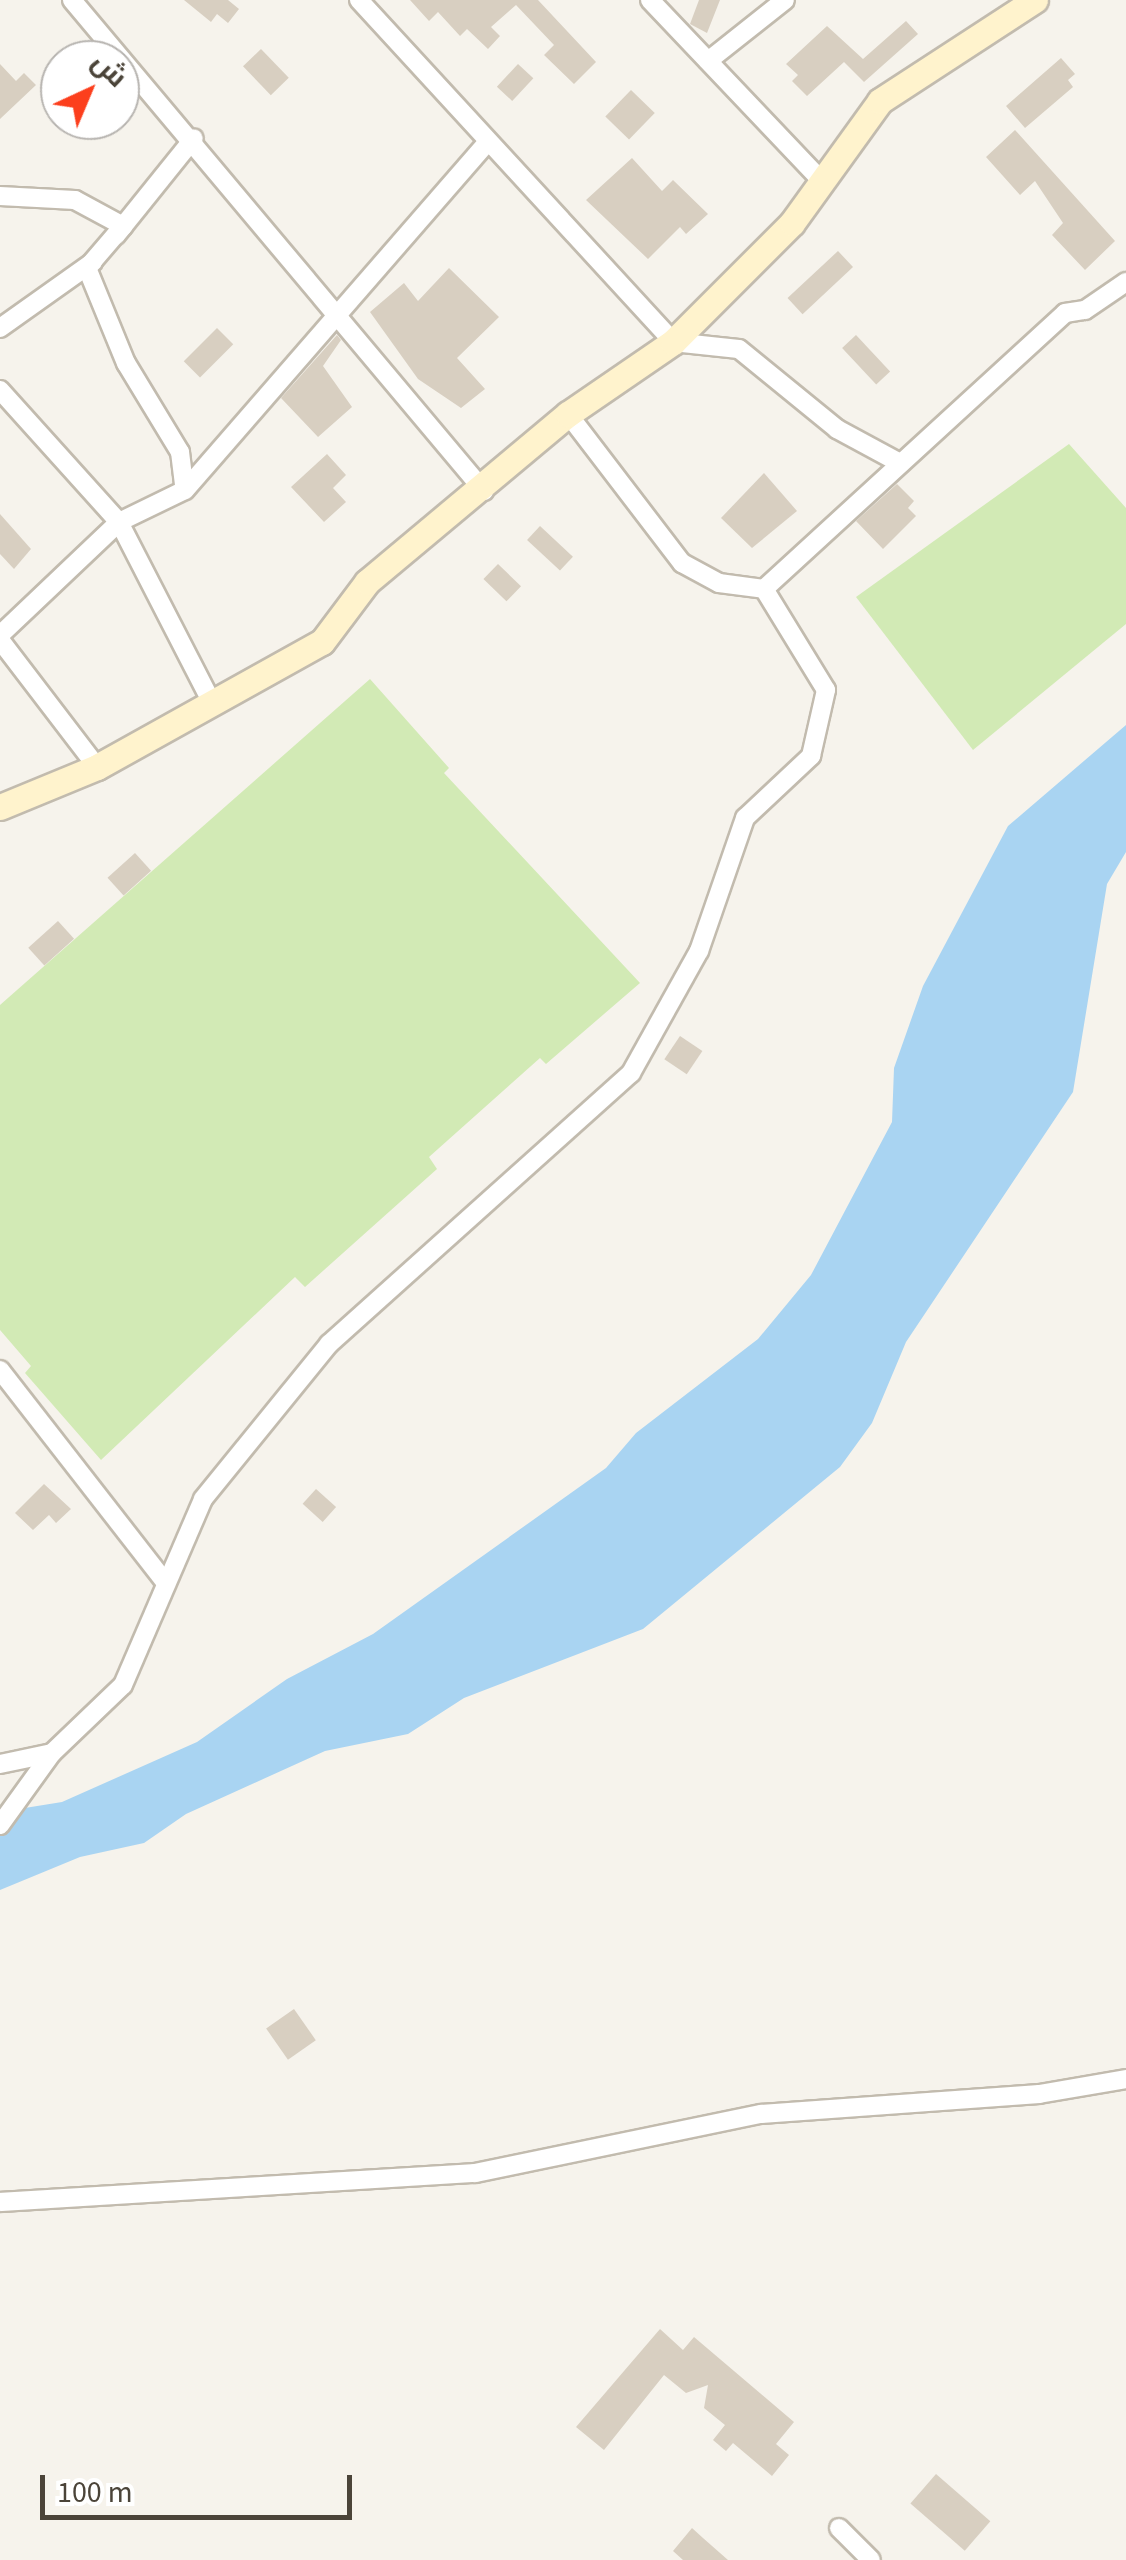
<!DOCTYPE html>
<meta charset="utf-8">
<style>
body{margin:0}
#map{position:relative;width:1126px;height:2560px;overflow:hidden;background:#f6f3ec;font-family:"Source Sans 3",Cairo,sans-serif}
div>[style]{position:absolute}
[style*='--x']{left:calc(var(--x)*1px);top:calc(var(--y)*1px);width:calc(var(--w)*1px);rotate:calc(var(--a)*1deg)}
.green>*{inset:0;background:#d2eab5}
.water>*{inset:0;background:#a9d4f2}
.building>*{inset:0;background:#d8cfc1;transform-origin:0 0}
.roads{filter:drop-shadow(2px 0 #c2bbae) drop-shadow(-2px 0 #c2bbae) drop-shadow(0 2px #c2bbae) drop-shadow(0 -2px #c2bbae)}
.street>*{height:18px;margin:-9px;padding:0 9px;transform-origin:9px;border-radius:9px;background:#fff}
.secondary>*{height:25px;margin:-12.5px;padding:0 12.5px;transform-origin:12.5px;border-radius:12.5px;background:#fff3cd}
span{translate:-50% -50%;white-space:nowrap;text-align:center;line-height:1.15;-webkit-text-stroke:8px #fff;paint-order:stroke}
.north{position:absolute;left:40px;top:40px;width:100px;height:100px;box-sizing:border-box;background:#fff;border:2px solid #b7b4b0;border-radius:50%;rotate:44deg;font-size:28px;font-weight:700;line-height:40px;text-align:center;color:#4b4439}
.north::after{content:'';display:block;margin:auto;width:35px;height:45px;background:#fc3f1d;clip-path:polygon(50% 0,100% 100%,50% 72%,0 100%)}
.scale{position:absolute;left:40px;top:2475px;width:312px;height:45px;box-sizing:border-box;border:5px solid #4b4439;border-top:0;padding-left:12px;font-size:30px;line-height:35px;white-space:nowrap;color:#4b4439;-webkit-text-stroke:8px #fff;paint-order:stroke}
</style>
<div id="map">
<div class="green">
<i style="clip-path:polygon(1069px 444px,1126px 508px,1126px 624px,973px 750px,856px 597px)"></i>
<i style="clip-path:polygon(370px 679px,449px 768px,444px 773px,640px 983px,546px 1064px,540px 1058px,429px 1157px,437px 1169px,305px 1287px,295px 1277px,101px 1460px,25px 1373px,31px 1366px,0 1330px,0 1005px)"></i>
</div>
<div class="water">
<i style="clip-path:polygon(1126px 725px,1126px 852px,1107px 884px,1073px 1092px,906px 1342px,872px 1423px,840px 1467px,643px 1629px,464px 1698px,408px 1734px,325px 1751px,186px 1814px,144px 1843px,80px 1857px,0 1890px,0 1812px,62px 1802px,197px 1742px,287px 1679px,373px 1634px,606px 1468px,636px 1433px,758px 1339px,811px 1275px,892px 1122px,894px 1068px,923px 986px,1008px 826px)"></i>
</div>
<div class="building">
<i style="clip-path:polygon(184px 0,228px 0,239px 9px,228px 23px,217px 14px,211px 22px)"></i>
<i style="clip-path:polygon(410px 0,538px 0,596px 62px,574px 84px,544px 55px,554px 45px,516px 5px,491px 27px,500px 36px,488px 49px,467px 29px,460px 36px,438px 12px,429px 21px)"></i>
<i style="clip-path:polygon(699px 0,720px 0,707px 33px,690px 24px)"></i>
<i style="clip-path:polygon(906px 21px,918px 34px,864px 82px,844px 62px,807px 96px,792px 81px,798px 75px,786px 64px,827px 26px,863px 59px)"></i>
<i style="left:261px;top:49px;width:40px;height:25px;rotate:46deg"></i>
<i style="clip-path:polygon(1061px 58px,1075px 74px,1068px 80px,1073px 87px,1025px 128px,1006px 106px)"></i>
<i style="clip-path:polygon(0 64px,16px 81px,24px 73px,36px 85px,0 119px)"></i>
<i style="left:518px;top:64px;width:21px;height:31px;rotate:43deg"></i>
<i style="left:631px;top:90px;width:33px;height:37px;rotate:44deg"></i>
<i style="clip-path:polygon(1015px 130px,1115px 241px,1085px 270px,1052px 235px,1063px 223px,1035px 181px,1020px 195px,986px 157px)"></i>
<i style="clip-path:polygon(632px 158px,662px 191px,673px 180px,708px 214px,686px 234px,680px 227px,648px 259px,586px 200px)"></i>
<i style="left:838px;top:251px;width:22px;height:69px;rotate:47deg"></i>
<i style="clip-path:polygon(449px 268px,499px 317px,457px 358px,485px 389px,461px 408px,418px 379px,370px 312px,404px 283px,418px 301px)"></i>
<i style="left:217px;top:328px;width:23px;height:47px;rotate:45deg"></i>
<i style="clip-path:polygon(337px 335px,341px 340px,323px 366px,352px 407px,318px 437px,281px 398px)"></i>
<i style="left:856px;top:335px;width:50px;height:19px;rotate:47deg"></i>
<i style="clip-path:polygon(327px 454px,346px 475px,333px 488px,346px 502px,324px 522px,291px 487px)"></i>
<i style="clip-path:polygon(764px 473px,797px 511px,752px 548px,721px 518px)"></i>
<i style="clip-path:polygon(897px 484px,914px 501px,908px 508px,916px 516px,883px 549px,856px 521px)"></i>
<i style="clip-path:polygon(0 514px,31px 549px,14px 569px,0 554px)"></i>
<i style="left:540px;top:526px;width:45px;height:19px;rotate:43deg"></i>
<i style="left:498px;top:564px;width:32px;height:21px;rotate:44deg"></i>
<i style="left:135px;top:853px;width:24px;height:37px;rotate:48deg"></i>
<i style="left:58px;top:921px;width:24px;height:40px;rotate:48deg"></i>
<i style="left:680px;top:1036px;width:27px;height:28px;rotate:34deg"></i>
<i style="clip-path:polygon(44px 1484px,71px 1509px,56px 1523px,49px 1515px,33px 1530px,15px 1513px)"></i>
<i style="left:316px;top:1489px;width:27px;height:20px;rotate:42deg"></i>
<i style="left:294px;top:2009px;width:38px;height:34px;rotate:55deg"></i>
<i style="clip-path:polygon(660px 2329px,683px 2350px,694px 2337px,794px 2422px,776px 2444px,789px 2455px,772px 2476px,733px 2443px,726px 2451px,713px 2440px,725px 2425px,704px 2408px,708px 2385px,686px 2393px,664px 2375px,604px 2450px,576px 2427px)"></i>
<i style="left:936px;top:2474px;width:72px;height:39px;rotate:41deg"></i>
<i style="clip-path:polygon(692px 2528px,703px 2538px,728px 2560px,683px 2560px,673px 2551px)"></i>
</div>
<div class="roads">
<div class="street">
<i style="--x:72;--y:0;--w:641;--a:50"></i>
<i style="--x:359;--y:0;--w:464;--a:47.4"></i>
<i style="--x:673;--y:342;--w:66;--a:6.1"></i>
<i style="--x:739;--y:349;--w:127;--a:39.2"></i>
<i style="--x:837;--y:429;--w:72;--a:28.4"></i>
<i style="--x:650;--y:0;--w:251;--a:46.5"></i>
<i style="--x:708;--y:61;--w:98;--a:-38.4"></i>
<i style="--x:0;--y:196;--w:75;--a:3.1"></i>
<i style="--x:75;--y:200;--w:55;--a:28.4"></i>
<i style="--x:123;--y:226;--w:55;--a:130.6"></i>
<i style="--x:87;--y:268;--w:103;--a:67.7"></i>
<i style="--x:126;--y:363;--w:104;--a:58.8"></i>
<i style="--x:180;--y:452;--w:38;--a:83"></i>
<i style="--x:116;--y:235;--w:124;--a:-51.2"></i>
<i style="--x:0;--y:328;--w:114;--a:-35.4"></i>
<i style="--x:0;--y:390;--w:178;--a:48"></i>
<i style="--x:119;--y:522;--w:206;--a:62.8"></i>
<i style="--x:568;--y:414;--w:188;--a:52.6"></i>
<i style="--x:682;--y:563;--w:42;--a:28.4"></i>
<i style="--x:719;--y:583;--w:45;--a:7.6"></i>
<i style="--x:764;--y:589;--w:408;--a:-42.5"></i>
<i style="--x:1065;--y:313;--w:20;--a:-9"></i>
<i style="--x:1085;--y:310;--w:50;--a:-34.3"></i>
<i style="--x:0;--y:635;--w:164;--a:-43.5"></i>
<i style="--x:119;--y:522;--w:73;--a:-25.9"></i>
<i style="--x:185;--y:490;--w:457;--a:-49"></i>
<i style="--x:0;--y:640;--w:160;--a:52.6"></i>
<i style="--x:0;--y:1370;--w:267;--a:52.1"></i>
<i style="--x:0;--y:1764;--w:53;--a:-11.9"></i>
<i style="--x:52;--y:1753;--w:98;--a:-43.8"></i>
<i style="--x:123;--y:1685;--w:202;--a:-66.7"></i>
<i style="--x:203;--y:1499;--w:200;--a:-50.9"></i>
<i style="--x:329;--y:1344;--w:406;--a:-41.9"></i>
<i style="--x:631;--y:1073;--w:140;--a:-60.9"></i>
<i style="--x:699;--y:951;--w:141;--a:-70.9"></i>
<i style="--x:745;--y:818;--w:91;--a:-43.2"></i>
<i style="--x:811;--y:756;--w:68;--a:-77.2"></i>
<i style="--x:826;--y:690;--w:119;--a:-121.5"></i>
<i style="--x:0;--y:1825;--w:89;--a:-54.2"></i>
<i style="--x:0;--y:2202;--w:476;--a:-3.5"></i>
<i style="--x:475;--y:2173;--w:292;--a:-11.7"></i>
<i style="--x:761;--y:2114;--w:279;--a:-4.1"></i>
<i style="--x:1039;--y:2094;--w:88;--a:-9.8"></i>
<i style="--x:839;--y:2528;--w:45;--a:45"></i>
</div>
<div class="secondary">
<i style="--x:0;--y:807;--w:105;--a:-22.4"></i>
<i style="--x:97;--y:767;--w:257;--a:-29.1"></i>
<i style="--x:322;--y:642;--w:75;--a:-53.1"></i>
<i style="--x:367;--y:582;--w:262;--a:-39.9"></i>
<i style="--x:568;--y:414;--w:127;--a:-34.4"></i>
<i style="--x:673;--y:342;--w:168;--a:-45"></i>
<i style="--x:792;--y:223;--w:150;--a:-54.2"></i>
<i style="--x:880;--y:101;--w:185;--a:-33.1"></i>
</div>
</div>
<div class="north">ش</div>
<div class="scale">100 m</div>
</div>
